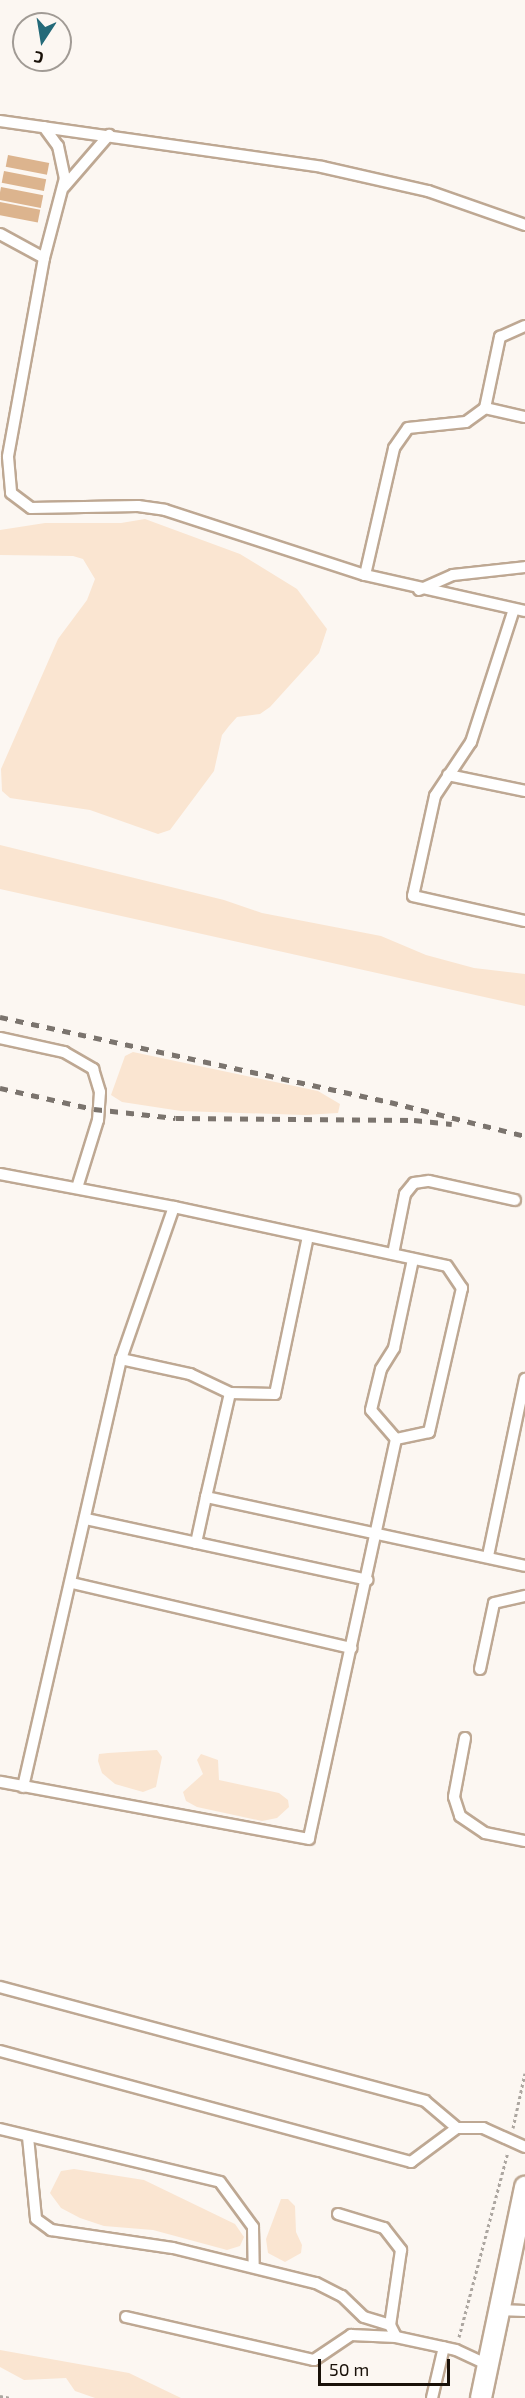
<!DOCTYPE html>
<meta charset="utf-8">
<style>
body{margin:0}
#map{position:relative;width:525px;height:2398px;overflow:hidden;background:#fcf7f2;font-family:"Exo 2",sans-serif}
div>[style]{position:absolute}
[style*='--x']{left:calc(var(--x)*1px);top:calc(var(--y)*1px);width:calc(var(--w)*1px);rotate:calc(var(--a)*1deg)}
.green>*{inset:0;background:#fae5d1}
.water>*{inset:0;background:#dcb48e;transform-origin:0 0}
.path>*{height:3px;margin-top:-1.5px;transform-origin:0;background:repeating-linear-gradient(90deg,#aca6a0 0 3px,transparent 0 6px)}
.roads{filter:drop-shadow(2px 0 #bea893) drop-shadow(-2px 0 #bea893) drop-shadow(0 2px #bea893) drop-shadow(0 -2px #bea893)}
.service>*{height:10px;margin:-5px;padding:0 5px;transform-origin:5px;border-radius:5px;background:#fff}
.minor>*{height:20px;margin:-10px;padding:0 10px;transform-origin:10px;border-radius:10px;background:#fff}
.rail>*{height:4.5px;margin-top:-2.25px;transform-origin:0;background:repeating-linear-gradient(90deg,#7b746e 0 8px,transparent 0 16px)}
span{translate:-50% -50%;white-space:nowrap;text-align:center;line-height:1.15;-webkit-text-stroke:4.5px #fcf7f2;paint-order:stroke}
.north{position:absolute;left:12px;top:12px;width:60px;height:60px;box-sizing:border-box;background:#fcf7f2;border:2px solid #a19b95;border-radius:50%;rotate:192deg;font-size:16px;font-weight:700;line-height:24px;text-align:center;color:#191109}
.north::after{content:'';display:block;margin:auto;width:21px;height:27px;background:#246a79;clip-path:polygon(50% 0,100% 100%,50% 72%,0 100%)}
.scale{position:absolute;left:318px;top:2359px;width:132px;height:27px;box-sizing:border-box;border:3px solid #191109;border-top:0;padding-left:8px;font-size:18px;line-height:21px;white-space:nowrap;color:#191109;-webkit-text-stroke:4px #fcf7f2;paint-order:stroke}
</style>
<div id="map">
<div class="green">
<i style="clip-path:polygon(145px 519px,240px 554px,297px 589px,327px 629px,319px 653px,270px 707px,260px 714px,237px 717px,229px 726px,222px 735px,214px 771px,170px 830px,158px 834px,90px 810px,10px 798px,2px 791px,1px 769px,58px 639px,87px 600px,95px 579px,83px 559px,73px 556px,0 555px,0 530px,45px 523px,121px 523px)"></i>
<i style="clip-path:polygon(0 845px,224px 900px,262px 913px,381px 936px,426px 955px,474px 968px,525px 974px,525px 1006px,0 889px)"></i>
<i style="clip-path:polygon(133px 1052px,318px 1091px,340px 1104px,338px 1113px,305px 1115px,181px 1111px,122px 1102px,111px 1095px,125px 1056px)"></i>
<i style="clip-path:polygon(157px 1750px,162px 1757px,156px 1787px,143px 1792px,115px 1784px,102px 1773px,98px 1761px,99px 1754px,108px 1753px)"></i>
<i style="clip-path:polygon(201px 1754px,218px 1760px,219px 1780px,279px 1793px,288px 1800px,289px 1807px,277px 1818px,262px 1821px,197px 1807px,186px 1801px,183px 1792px,203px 1774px,197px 1760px)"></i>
<i style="clip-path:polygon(74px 2169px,144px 2180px,235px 2224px,244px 2237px,240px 2246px,227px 2250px,153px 2230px,104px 2226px,80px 2218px,61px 2208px,50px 2193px,61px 2171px)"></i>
<i style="clip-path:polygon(281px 2199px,288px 2199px,295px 2206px,296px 2232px,302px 2245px,301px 2253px,285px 2262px,268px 2253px,266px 2239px)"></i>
<i style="clip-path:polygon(0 2350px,129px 2373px,181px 2398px,95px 2398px,75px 2391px,66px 2378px,24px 2380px,0 2367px)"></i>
</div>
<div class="water">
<i style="left:8px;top:155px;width:42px;height:12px;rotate:11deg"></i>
<i style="left:4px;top:171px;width:43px;height:12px;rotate:11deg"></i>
<i style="left:1px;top:187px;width:43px;height:13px;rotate:11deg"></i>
<i style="left:0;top:202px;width:41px;height:13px;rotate:11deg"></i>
</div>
<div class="path">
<i style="--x:513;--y:2128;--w:56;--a:-77.7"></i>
<i style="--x:459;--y:2337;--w:191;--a:-75.2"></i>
<i style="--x:0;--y:2396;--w:11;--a:10"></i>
</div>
<div class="roads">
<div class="service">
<i style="--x:0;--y:121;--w:325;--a:8.1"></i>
<i style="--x:322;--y:167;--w:109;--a:12.8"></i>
<i style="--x:428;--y:191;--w:103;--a:19.3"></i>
<i style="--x:44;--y:127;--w:24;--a:54"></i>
<i style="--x:58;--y:146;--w:33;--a:78"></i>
<i style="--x:65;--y:178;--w:83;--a:104.7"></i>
<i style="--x:64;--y:187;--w:69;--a:-49.1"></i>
<i style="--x:0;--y:234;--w:50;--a:28.6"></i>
<i style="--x:44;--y:258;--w:202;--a:100.3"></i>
<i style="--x:8;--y:457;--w:36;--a:85"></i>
<i style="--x:11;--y:493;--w:25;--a:37"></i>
<i style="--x:31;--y:508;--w:107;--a:-1.1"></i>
<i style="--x:138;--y:506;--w:27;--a:8"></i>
<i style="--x:165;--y:510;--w:210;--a:18"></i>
<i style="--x:365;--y:575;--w:164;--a:12.7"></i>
<i style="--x:485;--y:408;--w:73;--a:-78.1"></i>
<i style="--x:500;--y:337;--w:27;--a:-24"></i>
<i style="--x:365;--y:575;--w:130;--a:-77.1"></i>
<i style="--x:394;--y:448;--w:24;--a:-55"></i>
<i style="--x:408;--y:428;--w:58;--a:-5.9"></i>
<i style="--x:466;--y:422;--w:24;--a:-36"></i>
<i style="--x:485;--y:408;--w:41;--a:12.7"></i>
<i style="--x:419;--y:590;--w:37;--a:-24"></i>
<i style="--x:453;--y:575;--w:72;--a:-6.3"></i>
<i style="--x:514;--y:609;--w:140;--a:107.9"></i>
<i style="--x:471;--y:742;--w:65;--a:123.7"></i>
<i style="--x:435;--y:796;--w:102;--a:102.4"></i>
<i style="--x:413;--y:896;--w:115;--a:12.6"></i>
<i style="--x:448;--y:775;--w:79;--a:11.7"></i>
<i style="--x:0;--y:1038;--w:66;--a:12.3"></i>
<i style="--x:64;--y:1052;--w:34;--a:30"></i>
<i style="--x:93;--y:1069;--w:24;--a:73"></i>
<i style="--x:100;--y:1092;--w:28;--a:94"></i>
<i style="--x:98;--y:1120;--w:71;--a:107.2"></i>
<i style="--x:0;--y:1174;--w:177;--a:10.7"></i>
<i style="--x:174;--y:1207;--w:279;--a:12.2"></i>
<i style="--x:447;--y:1266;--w:27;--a:56"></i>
<i style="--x:462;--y:1288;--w:148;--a:102.9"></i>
<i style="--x:429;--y:1432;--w:34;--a:168"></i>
<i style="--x:396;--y:1439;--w:409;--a:102.3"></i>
<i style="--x:309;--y:1839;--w:314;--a:-169.5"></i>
<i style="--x:393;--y:1254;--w:61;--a:-78.7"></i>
<i style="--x:405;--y:1194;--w:14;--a:-51"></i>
<i style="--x:414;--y:1183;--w:15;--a:-8"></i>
<i style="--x:429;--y:1181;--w:88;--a:12.5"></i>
<i style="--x:121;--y:1359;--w:161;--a:-70.8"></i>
<i style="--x:230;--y:1393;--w:45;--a:1.3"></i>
<i style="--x:275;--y:1394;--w:161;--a:-78.2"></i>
<i style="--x:396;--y:1439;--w:38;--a:-131"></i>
<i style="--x:371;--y:1410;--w:42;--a:-76.3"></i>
<i style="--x:381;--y:1369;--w:25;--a:-58"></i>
<i style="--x:394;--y:1348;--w:91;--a:-77.9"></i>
<i style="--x:86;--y:1519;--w:288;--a:12.2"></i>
<i style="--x:196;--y:1543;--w:47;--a:-77.7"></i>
<i style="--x:488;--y:1556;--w:181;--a:-78.2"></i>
<i style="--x:72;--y:1583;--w:287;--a:13.1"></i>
<i style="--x:480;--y:1669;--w:67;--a:-78"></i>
<i style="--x:494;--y:1603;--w:32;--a:-13"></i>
<i style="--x:465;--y:1738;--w:60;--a:100.6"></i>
<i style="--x:454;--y:1797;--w:20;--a:72"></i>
<i style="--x:460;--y:1816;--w:30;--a:34"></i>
<i style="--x:485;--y:1833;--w:41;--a:11.3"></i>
<i style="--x:23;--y:1787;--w:439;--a:-77.1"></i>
<i style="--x:121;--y:1359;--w:71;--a:12.3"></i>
<i style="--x:190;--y:1374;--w:44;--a:25.4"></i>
<i style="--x:230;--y:1393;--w:107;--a:103"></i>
<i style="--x:206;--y:1497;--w:326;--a:12.2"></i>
<i style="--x:0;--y:1987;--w:440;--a:15"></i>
<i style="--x:425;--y:2101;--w:42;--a:40.2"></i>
<i style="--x:457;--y:2128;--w:26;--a:0"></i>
<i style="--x:483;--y:2128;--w:46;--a:24.3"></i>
<i style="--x:0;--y:2051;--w:426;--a:15.1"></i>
<i style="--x:411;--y:2162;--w:57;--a:-36.5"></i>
<i style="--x:0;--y:2129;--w:226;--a:13.5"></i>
<i style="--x:220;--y:2182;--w:56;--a:53.7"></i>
<i style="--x:253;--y:2227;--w:39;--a:89"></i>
<i style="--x:28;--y:2137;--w:82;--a:84.4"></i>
<i style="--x:36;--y:2219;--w:19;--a:36"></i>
<i style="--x:51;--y:2230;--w:123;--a:8.4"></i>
<i style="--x:173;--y:2248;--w:147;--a:13.8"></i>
<i style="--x:316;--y:2283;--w:29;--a:27"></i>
<i style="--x:342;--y:2296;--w:30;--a:44"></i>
<i style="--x:364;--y:2317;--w:27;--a:17"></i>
<i style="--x:390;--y:2325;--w:13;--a:63"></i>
<i style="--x:338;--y:2214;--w:48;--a:16.9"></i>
<i style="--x:384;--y:2228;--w:28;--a:52"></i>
<i style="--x:401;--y:2250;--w:76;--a:98.3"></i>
<i style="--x:499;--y:2310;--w:26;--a:2"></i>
<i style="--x:126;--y:2317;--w:193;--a:12.9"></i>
<i style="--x:314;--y:2360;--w:45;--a:-34"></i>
<i style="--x:351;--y:2335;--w:45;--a:2.5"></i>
<i style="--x:396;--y:2337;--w:61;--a:12.2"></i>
<i style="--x:456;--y:2350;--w:35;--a:25"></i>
<i style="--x:432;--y:2398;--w:52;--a:-76.8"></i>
</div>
<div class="minor">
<i style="--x:481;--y:2398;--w:216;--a:-78.2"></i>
</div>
</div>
<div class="rail">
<i style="--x:0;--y:1017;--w:399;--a:12.3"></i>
<i style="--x:390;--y:1102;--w:139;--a:14.1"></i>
<i style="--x:0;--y:1088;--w:96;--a:12.6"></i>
<i style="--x:94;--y:1109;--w:82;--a:6.3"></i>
<i style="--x:176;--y:1118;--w:238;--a:0.5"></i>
<i style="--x:414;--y:1120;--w:38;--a:6"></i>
</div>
<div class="north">С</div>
<div class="scale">50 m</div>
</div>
